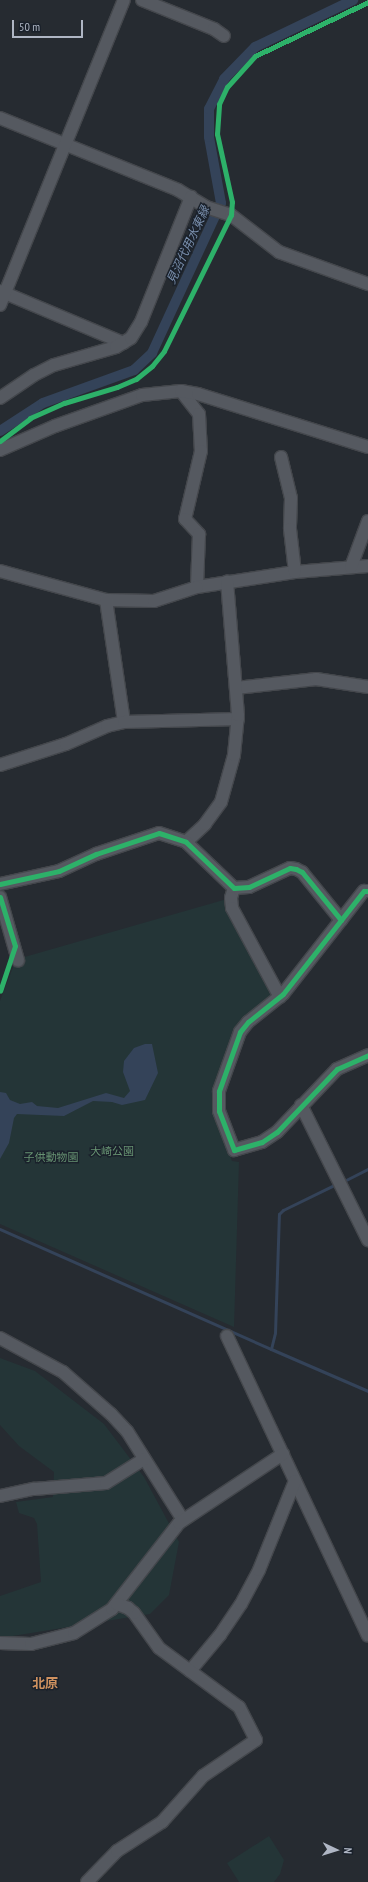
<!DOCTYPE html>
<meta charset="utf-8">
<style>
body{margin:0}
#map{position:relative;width:368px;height:1882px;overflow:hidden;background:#262b31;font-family:"PT Sans Narrow","Noto Sans JP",sans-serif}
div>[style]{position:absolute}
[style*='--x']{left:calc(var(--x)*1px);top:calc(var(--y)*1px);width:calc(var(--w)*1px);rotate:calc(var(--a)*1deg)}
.green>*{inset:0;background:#243537}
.water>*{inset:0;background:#344359}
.stream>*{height:3px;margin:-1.5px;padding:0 1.5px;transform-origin:1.5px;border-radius:1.5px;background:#344359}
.canal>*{height:10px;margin:-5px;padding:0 5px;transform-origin:5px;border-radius:5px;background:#344359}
.roads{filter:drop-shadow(1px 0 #44474c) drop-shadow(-1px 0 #44474c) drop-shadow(0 1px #44474c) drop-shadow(0 -1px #44474c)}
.minor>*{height:12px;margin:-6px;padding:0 6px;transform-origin:6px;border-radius:6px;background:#555960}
.cycleway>*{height:5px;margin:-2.5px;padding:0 2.5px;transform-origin:2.5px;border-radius:2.5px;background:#2db169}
span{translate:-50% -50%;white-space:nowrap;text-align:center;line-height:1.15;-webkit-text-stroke:3px #1a212b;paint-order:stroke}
.park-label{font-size:11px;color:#679372}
.water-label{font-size:12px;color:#788daa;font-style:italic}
.quarter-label{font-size:13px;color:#ce915f;font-weight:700}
.north{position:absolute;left:316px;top:1830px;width:40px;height:40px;-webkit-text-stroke:3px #1a212b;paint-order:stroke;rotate:94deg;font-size:11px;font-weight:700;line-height:16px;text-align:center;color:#afb6c4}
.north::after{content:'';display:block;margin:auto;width:14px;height:18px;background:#afb6c4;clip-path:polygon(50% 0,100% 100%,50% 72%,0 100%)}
.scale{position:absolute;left:12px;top:20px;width:71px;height:18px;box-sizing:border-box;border:2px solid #afb6c4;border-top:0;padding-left:5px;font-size:12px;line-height:14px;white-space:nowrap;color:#afb6c4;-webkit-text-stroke:3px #1a212b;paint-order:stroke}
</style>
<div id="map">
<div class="green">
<i style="clip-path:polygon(227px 899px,274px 991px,273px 998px,245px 1021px,217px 1111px,232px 1161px,239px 1162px,234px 1327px,0 1224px,0 1001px,15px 962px,21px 958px)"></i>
<i style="clip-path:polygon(0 1358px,35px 1371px,104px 1424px,144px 1477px,179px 1542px,169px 1595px,150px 1614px,0 1638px,0 1596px,41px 1582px,37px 1524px,34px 1518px,19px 1513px,16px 1502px,53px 1497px,54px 1472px,19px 1446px,0 1425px)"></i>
<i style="clip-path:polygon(269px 1836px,284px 1860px,280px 1874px,274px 1882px,239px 1882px,227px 1863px)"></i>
</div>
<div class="water">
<i style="clip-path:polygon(145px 1044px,152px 1044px,158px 1073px,145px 1100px,122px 1105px,112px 1102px,93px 1101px,64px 1116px,17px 1114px,14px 1118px,9px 1143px,0 1159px,0 1092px,6px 1093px,10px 1100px,20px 1104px,32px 1102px,37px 1106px,58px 1108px,106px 1093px,124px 1098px,130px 1091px,123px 1072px,124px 1061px,134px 1048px)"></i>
</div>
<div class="stream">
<i style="--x:344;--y:1181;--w:27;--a:-27"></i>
<i style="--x:0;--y:1229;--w:296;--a:23.9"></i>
<i style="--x:271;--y:1349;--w:16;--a:-76"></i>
<i style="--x:275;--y:1333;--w:119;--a:-88.1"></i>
<i style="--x:279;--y:1214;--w:6;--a:-45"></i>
<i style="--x:283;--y:1210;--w:55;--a:-26.1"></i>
<i style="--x:271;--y:1349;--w:106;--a:23.4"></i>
</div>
<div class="canal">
<i style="--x:0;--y:431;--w:51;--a:-33.1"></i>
<i style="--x:43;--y:403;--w:97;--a:-19.9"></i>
<i style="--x:134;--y:370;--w:25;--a:-43"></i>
<i style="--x:152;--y:353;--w:165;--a:-65.3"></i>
<i style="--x:221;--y:203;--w:67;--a:-100.3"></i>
<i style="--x:209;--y:137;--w:28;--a:-90"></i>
<i style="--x:209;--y:109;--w:34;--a:-63"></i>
<i style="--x:224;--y:79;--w:45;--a:-45.9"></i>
<i style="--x:255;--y:47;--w:109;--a:-25.6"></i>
</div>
<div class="roads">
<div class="minor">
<i style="--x:142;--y:0;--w:78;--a:21.9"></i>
<i style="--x:214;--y:29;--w:12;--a:35"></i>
<i style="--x:0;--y:118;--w:192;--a:22"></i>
<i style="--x:178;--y:190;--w:33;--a:31"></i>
<i style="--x:206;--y:207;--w:26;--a:18"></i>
<i style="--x:231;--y:215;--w:61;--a:37.6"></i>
<i style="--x:279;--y:252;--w:95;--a:19.8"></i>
<i style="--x:0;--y:291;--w:134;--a:22.8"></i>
<i style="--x:0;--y:305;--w:329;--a:-67.9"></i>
<i style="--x:181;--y:391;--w:29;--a:52"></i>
<i style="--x:199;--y:414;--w:37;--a:87"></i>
<i style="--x:201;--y:451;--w:70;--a:103.2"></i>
<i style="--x:185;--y:519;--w:21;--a:47"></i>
<i style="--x:199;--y:534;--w:53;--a:92.2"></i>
<i style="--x:197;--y:587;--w:99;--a:-8.7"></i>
<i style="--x:295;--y:572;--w:73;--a:-4.7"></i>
<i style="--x:0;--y:398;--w:41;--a:-34.1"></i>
<i style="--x:34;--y:375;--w:22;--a:-27"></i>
<i style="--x:54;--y:365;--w:65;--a:-16.2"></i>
<i style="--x:116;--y:347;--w:17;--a:-31"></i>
<i style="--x:131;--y:338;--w:19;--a:-58"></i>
<i style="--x:141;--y:322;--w:135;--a:-68.2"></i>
<i style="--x:0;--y:450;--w:60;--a:-23.6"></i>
<i style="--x:55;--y:426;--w:92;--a:-19.6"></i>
<i style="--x:142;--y:395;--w:39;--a:-6"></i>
<i style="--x:181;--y:391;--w:17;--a:10"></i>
<i style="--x:198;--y:394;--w:178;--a:17.3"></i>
<i style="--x:281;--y:457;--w:42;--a:76.3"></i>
<i style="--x:291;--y:498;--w:31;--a:92"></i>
<i style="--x:290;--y:529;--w:43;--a:83.4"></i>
<i style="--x:351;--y:567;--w:49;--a:-69.7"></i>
<i style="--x:0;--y:571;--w:110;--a:15.3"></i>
<i style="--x:106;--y:600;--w:48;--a:1.2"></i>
<i style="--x:154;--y:601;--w:45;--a:-18"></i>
<i style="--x:106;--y:600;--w:123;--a:81.6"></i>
<i style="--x:236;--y:688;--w:81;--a:-6.4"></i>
<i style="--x:316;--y:679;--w:53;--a:8.7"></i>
<i style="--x:0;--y:765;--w:69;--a:-17.7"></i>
<i style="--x:66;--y:744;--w:45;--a:-23.7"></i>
<i style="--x:107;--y:726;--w:17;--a:-13"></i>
<i style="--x:124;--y:722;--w:114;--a:-1.5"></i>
<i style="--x:186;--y:842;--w:26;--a:-43"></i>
<i style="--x:205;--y:824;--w:27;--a:-54"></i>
<i style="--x:221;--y:802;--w:49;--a:-74.5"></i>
<i style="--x:234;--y:755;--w:40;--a:-84.3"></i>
<i style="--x:238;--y:715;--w:134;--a:-94.7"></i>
<i style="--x:0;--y:884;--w:60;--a:-12.4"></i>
<i style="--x:59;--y:871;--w:41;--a:-24.7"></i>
<i style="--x:96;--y:854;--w:66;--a:-18.4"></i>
<i style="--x:159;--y:833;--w:28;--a:18"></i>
<i style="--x:186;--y:842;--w:66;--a:43.8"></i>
<i style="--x:234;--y:888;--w:15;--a:-4"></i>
<i style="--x:249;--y:887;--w:45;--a:-24.9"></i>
<i style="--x:290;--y:868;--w:6;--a:9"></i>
<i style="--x:296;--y:869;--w:7;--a:27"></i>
<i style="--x:302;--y:872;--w:62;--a:50.9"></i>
<i style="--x:341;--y:920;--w:37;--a:-52"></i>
<i style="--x:364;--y:891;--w:4;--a:0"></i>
<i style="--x:234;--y:888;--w:10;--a:107"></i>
<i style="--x:231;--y:898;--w:10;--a:84"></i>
<i style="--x:232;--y:908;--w:101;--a:61.7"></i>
<i style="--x:0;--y:897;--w:66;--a:74.1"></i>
<i style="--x:341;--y:920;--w:94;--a:128.1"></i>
<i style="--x:283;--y:994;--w:45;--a:141.3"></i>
<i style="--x:248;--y:1022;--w:13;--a:129"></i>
<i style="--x:240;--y:1032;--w:63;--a:109.6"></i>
<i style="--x:219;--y:1091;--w:20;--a:90"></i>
<i style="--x:219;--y:1111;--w:42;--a:69"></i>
<i style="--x:234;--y:1150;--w:29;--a:-16"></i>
<i style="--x:262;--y:1142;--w:18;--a:-34"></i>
<i style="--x:277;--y:1132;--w:87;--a:-46.4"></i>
<i style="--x:337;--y:1069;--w:34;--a:-24"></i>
<i style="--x:301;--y:1105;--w:151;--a:63.6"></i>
<i style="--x:227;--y:1336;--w:331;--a:64.8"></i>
<i style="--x:0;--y:1338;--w:72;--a:28.4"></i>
<i style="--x:63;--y:1372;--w:64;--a:41.2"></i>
<i style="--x:111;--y:1414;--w:23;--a:47"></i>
<i style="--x:127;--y:1431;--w:105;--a:57.8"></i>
<i style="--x:0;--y:1496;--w:35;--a:-12"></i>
<i style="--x:34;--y:1489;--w:72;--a:-4.8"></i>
<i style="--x:106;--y:1483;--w:45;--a:-32.3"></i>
<i style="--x:0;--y:1643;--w:31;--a:2"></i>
<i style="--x:31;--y:1644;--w:44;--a:-14.3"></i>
<i style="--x:74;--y:1633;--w:45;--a:-32.3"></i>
<i style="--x:112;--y:1609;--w:109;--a:-52.1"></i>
<i style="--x:179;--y:1523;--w:125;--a:-33.6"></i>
<i style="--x:190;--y:1671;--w:47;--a:-50.2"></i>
<i style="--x:220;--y:1635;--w:37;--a:-56"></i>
<i style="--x:241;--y:1604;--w:38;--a:-62"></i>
<i style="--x:259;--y:1570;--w:96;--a:-68"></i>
<i style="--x:87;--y:1882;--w:43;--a:-45.9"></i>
<i style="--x:117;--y:1851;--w:54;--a:-32.8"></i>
<i style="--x:162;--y:1822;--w:62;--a:-48.3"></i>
<i style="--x:203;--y:1776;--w:64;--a:-34.2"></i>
<i style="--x:256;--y:1740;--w:37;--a:-117"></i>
<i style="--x:239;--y:1707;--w:99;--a:-143.6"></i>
<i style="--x:159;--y:1648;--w:43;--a:-125.5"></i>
<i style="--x:134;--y:1613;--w:8;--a:-140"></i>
<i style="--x:128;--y:1608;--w:12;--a:-160"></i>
</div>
</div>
<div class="cycleway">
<i style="--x:0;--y:441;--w:38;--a:-37"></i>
<i style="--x:30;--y:418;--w:37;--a:-24"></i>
<i style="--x:64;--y:403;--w:55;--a:-16.8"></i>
<i style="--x:117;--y:387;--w:21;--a:-23"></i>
<i style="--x:136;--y:379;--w:21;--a:-39"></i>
<i style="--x:152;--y:366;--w:19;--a:-51"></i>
<i style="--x:164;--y:351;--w:152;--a:-63.8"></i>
<i style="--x:231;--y:215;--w:13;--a:-86"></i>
<i style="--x:232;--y:202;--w:70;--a:-102.4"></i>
<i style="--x:217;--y:134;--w:30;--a:-86"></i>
<i style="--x:219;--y:104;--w:19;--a:-65"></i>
<i style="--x:227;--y:87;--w:42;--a:-47.9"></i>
<i style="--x:255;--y:56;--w:125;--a:-25.5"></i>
<i style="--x:0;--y:884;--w:60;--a:-12.4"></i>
<i style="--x:59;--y:871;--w:41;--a:-24.7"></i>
<i style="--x:96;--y:854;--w:66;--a:-18.4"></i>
<i style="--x:159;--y:833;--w:28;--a:18"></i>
<i style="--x:186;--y:842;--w:66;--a:43.8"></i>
<i style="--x:234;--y:888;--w:15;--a:-4"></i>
<i style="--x:249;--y:887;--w:45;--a:-24.9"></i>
<i style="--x:290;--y:868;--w:6;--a:9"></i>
<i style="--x:296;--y:869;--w:7;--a:27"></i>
<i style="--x:302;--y:872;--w:62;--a:50.9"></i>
<i style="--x:341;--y:920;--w:37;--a:-52"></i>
<i style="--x:364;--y:891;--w:4;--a:0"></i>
<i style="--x:0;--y:897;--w:51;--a:73"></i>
<i style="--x:15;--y:946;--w:47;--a:108.4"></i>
<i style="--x:341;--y:920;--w:94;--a:128.1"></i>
<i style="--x:283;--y:994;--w:45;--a:141.3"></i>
<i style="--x:248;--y:1022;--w:13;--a:129"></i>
<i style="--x:240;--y:1032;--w:63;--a:109.6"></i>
<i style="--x:219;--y:1091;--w:20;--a:90"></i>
<i style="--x:219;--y:1111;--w:42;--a:69"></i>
<i style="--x:234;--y:1150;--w:29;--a:-16"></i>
<i style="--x:262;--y:1142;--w:18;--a:-34"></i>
<i style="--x:277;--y:1132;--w:87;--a:-46.4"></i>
<i style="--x:337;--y:1069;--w:34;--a:-24"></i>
</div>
<div class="park-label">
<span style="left:112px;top:1151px">大崎公園</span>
<span style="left:51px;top:1157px">子供動物園</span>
</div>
<div class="water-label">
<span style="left:188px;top:245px;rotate:-65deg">見沼代用水東縁</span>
</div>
<div class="quarter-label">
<span style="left:45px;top:1684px">北原</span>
</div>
<div class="north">N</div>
<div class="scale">50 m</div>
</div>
